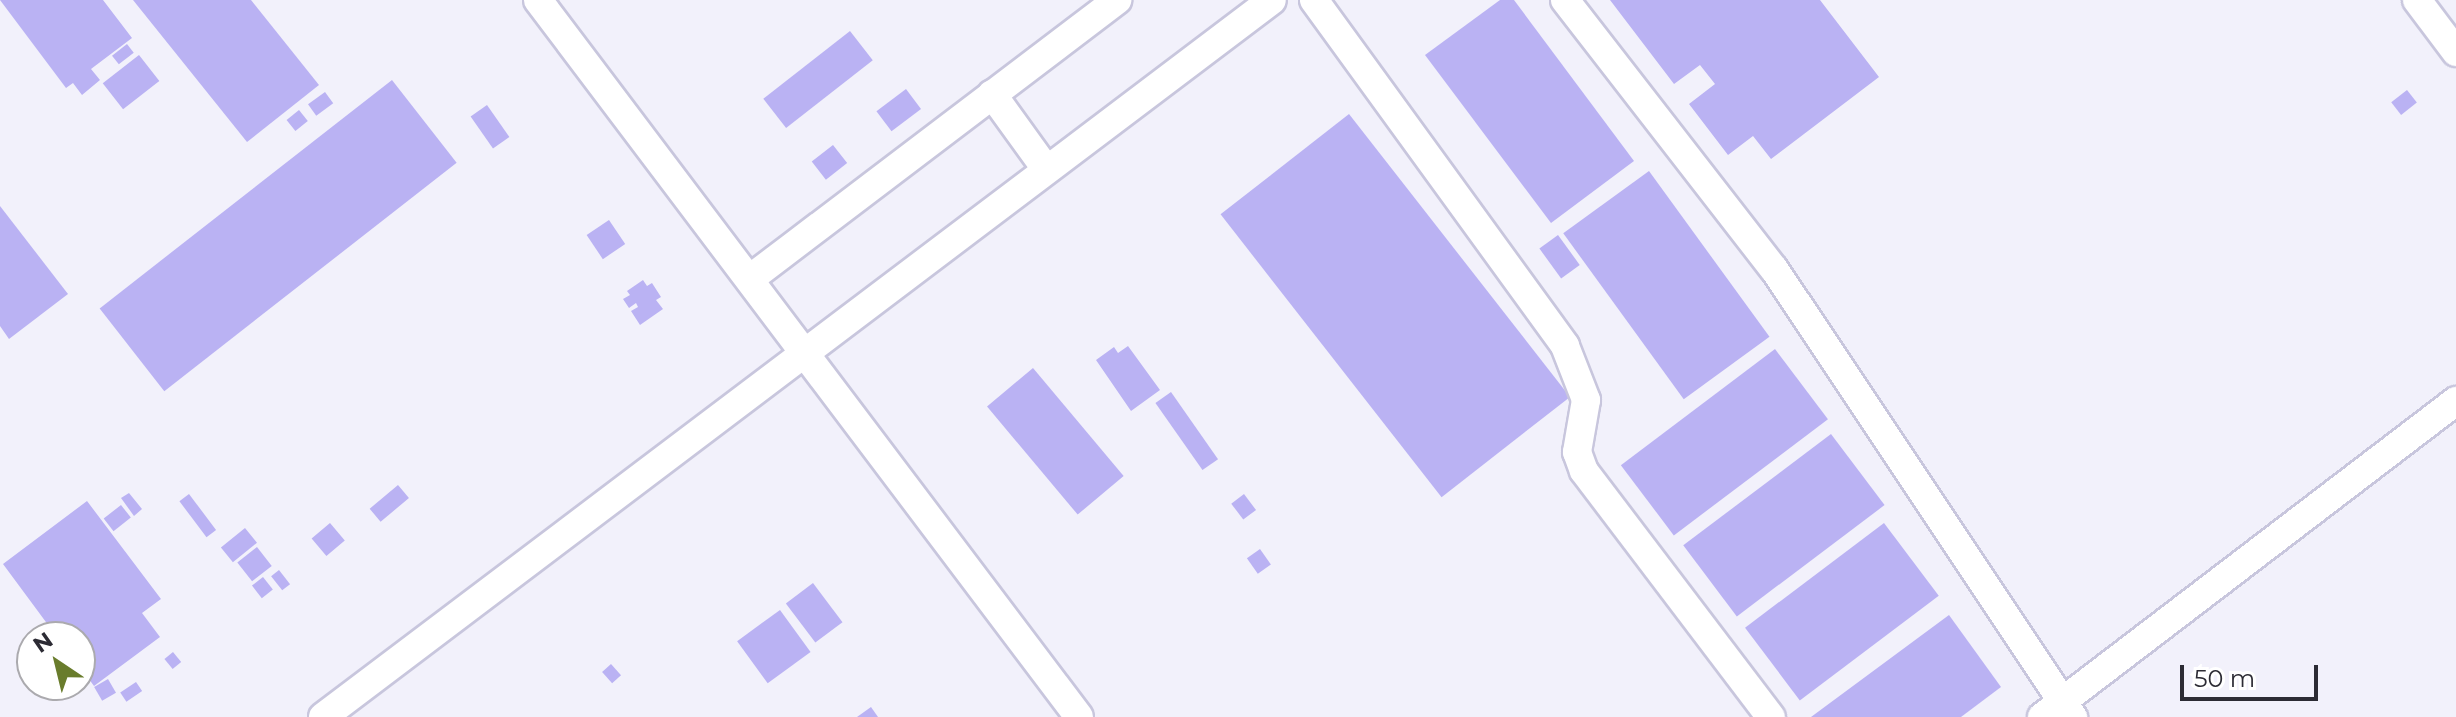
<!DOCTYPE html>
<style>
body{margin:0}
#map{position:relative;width:2456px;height:717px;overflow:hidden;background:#f2f1fb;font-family:Montserrat,sans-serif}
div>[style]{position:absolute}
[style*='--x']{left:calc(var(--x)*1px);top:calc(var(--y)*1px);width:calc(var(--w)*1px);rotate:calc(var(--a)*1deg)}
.building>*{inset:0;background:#bab2f3;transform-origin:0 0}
.roads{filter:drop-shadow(2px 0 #c8c6dd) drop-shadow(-2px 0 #c8c6dd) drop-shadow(0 2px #c8c6dd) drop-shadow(0 -2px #c8c6dd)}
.minor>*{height:28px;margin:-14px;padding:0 14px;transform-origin:14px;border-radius:14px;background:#fff}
span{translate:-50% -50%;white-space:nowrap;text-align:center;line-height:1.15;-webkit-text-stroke:6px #fff;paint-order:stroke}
.north{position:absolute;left:16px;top:621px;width:80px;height:80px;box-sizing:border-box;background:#fff;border:2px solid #abaaae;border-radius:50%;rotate:325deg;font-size:22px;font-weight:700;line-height:32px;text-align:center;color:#2c2b34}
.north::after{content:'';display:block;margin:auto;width:28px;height:36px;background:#697c2c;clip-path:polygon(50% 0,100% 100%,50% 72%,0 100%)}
.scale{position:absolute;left:2180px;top:665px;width:138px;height:36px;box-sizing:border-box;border:4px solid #2c2b34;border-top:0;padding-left:10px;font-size:24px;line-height:28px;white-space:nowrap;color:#2c2b34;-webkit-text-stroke:6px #fff;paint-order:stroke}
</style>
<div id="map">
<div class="building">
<i style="clip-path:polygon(0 0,103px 0,132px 38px,91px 69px,100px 80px,82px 95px,73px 83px,66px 88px)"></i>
<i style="clip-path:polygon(133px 0,251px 0,319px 85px,247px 142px)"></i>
<i style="clip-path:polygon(1500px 0,1514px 0,1634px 161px,1551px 223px,1425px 55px)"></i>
<i style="clip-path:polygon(1610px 0,1820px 0,1879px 77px,1771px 159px,1753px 136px,1728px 155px,1689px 104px,1715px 84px,1700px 65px,1674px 84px)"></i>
<i style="left:850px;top:31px;width:37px;height:110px;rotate:52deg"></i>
<i style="left:127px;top:44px;width:11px;height:19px;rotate:52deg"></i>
<i style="left:139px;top:55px;width:33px;height:46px;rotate:52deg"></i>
<i style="left:392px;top:80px;width:105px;height:371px;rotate:52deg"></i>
<i style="left:906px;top:89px;width:25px;height:37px;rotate:53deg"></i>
<i style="left:2407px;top:90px;width:16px;height:20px;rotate:52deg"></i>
<i style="left:325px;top:92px;width:14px;height:21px;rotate:54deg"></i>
<i style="left:487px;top:105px;width:39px;height:20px;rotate:55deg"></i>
<i style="left:299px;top:110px;width:14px;height:16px;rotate:51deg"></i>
<i style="left:1349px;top:114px;width:359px;height:163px;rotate:52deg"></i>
<i style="left:833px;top:145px;width:23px;height:27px;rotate:52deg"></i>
<i style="left:1649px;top:171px;width:205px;height:106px;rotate:54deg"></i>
<i style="clip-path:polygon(0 206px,68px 294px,9px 339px,0 326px)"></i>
<i style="left:609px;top:220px;width:29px;height:27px;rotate:56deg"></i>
<i style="left:1558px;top:235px;width:37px;height:23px;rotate:54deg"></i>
<i style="clip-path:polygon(643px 280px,647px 286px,652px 283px,661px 297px,656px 300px,663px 309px,640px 325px,631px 311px,638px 307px,636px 303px,629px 308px,623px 299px,630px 295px,627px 291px)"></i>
<i style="clip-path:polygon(1128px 346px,1160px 390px,1131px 411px,1096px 360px,1114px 347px,1118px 353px)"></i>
<i style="left:1775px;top:349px;width:88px;height:193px;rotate:53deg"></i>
<i style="left:1033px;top:368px;width:141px;height:60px;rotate:50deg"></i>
<i style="left:1171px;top:392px;width:82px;height:19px;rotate:55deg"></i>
<i style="left:1831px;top:434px;width:89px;height:185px;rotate:53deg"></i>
<i style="left:398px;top:485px;width:17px;height:37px;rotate:50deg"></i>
<i style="clip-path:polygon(129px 493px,142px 509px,134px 516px,121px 498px)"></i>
<i style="left:189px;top:494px;width:45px;height:12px;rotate:53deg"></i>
<i style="left:1244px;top:494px;width:20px;height:16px;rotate:53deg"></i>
<i style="clip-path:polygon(87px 501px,161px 599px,142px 613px,160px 637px,94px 686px,80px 667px,80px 637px,57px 637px,3px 564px)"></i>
<i style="left:121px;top:505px;width:16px;height:22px;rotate:52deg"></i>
<i style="left:330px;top:523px;width:23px;height:24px;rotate:50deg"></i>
<i style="left:1884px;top:523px;width:91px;height:174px;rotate:53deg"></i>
<i style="left:245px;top:528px;width:19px;height:31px;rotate:51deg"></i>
<i style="left:257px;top:547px;width:24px;height:25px;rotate:52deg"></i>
<i style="left:1260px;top:549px;width:19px;height:16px;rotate:55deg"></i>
<i style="left:279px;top:570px;width:18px;height:10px;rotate:52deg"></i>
<i style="left:263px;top:577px;width:16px;height:14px;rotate:52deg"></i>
<i style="left:813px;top:583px;width:49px;height:34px;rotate:53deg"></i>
<i style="left:780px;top:610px;width:52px;height:53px;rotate:54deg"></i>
<i style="clip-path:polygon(1949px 615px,2001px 687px,1961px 717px,1811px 717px)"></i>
<i style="left:173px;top:652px;width:13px;height:11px;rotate:51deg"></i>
<i style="left:611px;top:664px;width:15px;height:12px;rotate:48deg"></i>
<i style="left:108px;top:679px;width:16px;height:16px;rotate:60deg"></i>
<i style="left:136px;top:682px;width:11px;height:19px;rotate:56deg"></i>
<i style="clip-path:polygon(871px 707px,878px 717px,857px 717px)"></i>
</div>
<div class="roads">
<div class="minor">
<i style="--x:538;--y:0;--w:898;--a:52.96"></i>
<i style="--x:1314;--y:0;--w:427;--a:54"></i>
<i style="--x:1565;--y:346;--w:58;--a:68.7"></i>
<i style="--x:1586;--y:400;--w:53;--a:99.8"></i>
<i style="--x:1577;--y:452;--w:20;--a:70"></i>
<i style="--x:1584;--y:471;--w:309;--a:52.8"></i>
<i style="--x:1565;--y:0;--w:341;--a:52.2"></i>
<i style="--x:1774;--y:269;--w:539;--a:56.28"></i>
<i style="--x:2417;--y:0;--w:65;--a:53.1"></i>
<i style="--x:992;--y:94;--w:92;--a:54.2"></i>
<i style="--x:751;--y:278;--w:460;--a:-37.2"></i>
<i style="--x:323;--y:717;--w:1189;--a:-37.07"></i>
<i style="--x:2042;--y:717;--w:521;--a:-37.35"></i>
</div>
</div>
<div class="north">N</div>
<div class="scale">50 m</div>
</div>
